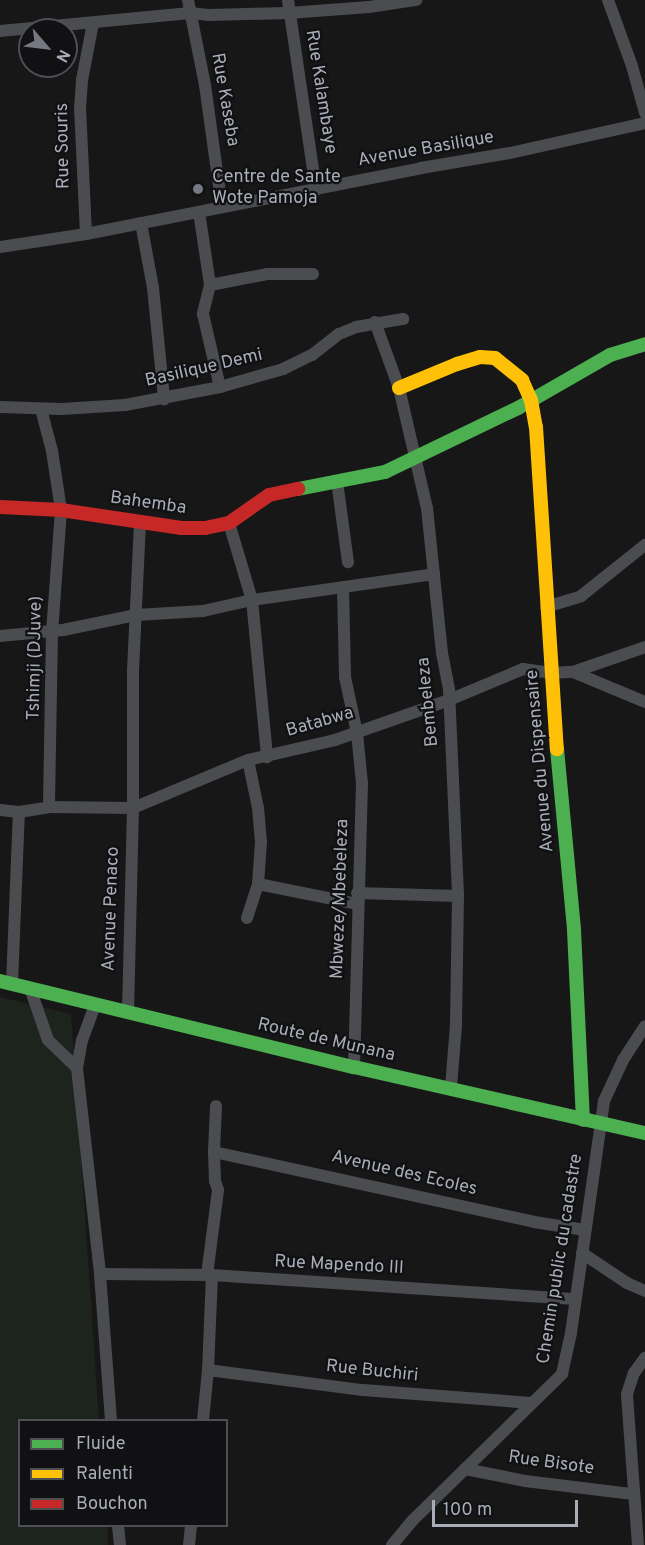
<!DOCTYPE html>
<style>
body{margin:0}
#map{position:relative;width:645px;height:1545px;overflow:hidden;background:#171717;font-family:Overpass,sans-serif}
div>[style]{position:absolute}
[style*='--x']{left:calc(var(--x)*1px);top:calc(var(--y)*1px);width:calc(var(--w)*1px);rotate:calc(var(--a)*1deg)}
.green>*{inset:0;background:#1d241e}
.street>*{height:12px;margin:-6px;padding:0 6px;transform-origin:6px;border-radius:6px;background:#4b4c50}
.fast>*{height:14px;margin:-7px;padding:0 7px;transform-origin:7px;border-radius:7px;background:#4caf50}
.slow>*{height:14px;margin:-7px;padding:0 7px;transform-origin:7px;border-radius:7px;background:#ffc107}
.jam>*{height:14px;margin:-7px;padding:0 7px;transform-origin:7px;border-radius:7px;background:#c62828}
.dots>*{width:16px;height:16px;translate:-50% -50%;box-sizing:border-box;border:3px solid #111113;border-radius:50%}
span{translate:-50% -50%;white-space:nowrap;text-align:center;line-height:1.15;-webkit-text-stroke:4.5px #111113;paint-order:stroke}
.street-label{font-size:18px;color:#a8adb8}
.poi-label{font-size:18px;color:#a8adb8}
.left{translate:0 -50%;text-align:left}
.legend{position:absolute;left:18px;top:1419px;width:210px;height:108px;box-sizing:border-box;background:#111113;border:2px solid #4d4f55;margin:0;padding:8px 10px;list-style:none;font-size:18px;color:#a8adb8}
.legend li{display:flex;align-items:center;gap:12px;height:30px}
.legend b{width:30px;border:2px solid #4d4f55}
.north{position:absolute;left:18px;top:18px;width:60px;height:60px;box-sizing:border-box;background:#111113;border:2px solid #4d4f55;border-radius:50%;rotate:118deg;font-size:16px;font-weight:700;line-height:24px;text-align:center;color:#a8adb8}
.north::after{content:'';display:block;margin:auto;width:21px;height:27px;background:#757880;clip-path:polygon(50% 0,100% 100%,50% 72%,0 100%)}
.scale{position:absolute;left:432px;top:1500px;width:146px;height:27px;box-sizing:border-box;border:3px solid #a8adb8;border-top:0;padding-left:8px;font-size:18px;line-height:21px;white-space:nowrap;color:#a8adb8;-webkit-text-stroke:4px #111113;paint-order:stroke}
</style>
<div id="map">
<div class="green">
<i style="clip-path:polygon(0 997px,71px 1014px,99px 1420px,20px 1420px,20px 1526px,107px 1526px,108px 1545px,0 1545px)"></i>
</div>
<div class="street">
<i style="--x:188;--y:0;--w:87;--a:78.7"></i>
<i style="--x:205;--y:85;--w:123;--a:82.1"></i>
<i style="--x:288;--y:0;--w:192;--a:81.6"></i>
<i style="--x:608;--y:0;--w:70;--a:70"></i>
<i style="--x:632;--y:66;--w:49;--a:74.5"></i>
<i style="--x:0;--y:31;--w:191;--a:-5.4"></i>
<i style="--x:190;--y:13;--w:18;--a:6"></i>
<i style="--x:208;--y:15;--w:81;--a:-1.4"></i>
<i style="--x:289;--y:13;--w:80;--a:-4.3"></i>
<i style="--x:369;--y:7;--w:48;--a:-8.5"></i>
<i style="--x:199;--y:212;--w:74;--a:81.4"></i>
<i style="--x:210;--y:285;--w:30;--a:104"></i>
<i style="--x:203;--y:314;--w:75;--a:76.9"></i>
<i style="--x:141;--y:223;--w:66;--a:79.5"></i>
<i style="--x:153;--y:288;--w:112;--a:84.3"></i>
<i style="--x:86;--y:234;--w:125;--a:-92.7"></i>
<i style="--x:80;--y:109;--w:29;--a:-86"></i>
<i style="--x:82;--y:80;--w:58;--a:-79.1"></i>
<i style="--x:0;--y:247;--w:87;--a:-8.6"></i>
<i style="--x:86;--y:234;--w:341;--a:-11.1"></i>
<i style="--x:421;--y:168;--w:90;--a:-9.6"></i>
<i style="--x:510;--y:153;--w:138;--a:-12.5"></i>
<i style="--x:210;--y:285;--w:58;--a:-10.9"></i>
<i style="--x:267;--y:274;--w:46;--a:0"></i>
<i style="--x:375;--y:322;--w:70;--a:70"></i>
<i style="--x:399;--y:388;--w:123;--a:76.9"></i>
<i style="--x:427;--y:508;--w:146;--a:84.1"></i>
<i style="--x:442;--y:653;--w:37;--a:79"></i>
<i style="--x:449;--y:689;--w:207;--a:87.5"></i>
<i style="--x:458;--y:896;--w:129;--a:90.9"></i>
<i style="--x:456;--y:1025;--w:62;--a:94.6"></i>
<i style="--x:0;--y:407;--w:62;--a:1.8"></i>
<i style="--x:62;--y:409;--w:63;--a:-3.6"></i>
<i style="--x:125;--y:405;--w:97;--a:-10.7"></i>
<i style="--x:220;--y:387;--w:66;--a:-15.9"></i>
<i style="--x:283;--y:369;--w:32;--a:-26"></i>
<i style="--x:312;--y:355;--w:34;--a:-38"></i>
<i style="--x:339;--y:334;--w:18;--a:-22"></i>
<i style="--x:356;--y:327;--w:48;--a:-9.7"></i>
<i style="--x:41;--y:409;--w:43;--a:75.3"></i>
<i style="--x:52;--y:451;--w:60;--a:81.3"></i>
<i style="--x:61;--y:510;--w:122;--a:94.2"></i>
<i style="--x:52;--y:632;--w:175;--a:91"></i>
<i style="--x:337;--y:481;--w:82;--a:82.3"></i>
<i style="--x:229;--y:523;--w:80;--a:73.4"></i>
<i style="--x:252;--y:600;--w:158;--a:84.5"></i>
<i style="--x:343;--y:587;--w:90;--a:88.7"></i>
<i style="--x:345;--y:677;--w:57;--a:77.9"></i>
<i style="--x:357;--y:733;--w:50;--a:84.3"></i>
<i style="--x:362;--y:783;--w:284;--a:91.6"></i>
<i style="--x:546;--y:607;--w:37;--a:-17"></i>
<i style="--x:581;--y:596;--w:82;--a:-38.6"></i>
<i style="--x:0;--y:636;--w:63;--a:-5.4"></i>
<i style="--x:63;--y:630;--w:75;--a:-11.6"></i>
<i style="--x:136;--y:615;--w:67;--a:-3.4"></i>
<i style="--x:203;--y:611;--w:50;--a:-12.7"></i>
<i style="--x:252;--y:600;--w:184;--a:-8.1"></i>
<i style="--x:573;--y:672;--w:78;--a:22.6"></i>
<i style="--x:0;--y:810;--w:19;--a:6"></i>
<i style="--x:19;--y:812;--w:30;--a:-9"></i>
<i style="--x:49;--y:807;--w:84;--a:0.7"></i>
<i style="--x:133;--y:808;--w:125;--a:-22.7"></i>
<i style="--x:248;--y:760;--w:89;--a:-12.9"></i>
<i style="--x:335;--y:740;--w:121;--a:-19.3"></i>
<i style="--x:449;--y:700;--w:80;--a:-22.7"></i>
<i style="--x:523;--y:669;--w:28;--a:8"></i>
<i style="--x:551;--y:673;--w:22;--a:-3"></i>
<i style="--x:573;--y:672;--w:76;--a:-19.1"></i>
<i style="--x:258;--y:884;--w:101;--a:11.4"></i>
<i style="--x:357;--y:893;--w:101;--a:1.7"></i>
<i style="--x:247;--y:918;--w:36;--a:-72"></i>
<i style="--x:258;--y:884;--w:42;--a:-85.9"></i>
<i style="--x:261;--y:842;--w:34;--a:-95"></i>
<i style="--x:258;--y:808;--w:49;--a:-101.8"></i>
<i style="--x:12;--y:984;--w:172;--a:-87.7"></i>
<i style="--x:30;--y:988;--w:55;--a:70.9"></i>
<i style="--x:48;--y:1040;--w:40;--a:44"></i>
<i style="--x:95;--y:1005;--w:37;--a:110"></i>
<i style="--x:82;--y:1040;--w:28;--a:100"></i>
<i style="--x:77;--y:1068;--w:207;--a:83.6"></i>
<i style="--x:100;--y:1274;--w:146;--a:85.7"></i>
<i style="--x:128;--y:1012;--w:204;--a:-88.6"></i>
<i style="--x:133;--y:808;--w:137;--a:-90"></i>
<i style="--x:133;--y:671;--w:150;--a:-87.3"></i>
<i style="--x:214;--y:1152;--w:328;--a:12.3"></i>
<i style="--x:534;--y:1222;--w:52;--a:8.9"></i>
<i style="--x:582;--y:1253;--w:54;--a:33.7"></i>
<i style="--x:627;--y:1283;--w:20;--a:24"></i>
<i style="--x:100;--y:1274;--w:112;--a:0.5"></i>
<i style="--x:212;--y:1275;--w:364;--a:3.8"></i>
<i style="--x:207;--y:1275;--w:86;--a:-82.6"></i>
<i style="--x:218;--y:1190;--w:9;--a:-108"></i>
<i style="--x:215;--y:1181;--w:29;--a:-92"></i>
<i style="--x:214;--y:1152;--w:46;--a:-87.5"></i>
<i style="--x:208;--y:1370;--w:156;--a:7.4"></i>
<i style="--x:363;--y:1390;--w:169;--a:4.4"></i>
<i style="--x:203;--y:1420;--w:50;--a:-84.3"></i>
<i style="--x:208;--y:1370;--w:95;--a:-87.6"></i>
<i style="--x:465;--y:1469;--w:61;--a:11.3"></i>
<i style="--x:525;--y:1481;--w:109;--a:6.9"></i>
<i style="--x:118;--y:1526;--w:19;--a:84"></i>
<i style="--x:189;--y:1545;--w:19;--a:-84"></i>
<i style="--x:392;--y:1545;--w:33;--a:-50"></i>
<i style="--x:413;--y:1520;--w:209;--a:-44.4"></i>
<i style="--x:562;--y:1374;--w:42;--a:-77.6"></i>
<i style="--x:571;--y:1333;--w:234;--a:-81.9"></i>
<i style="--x:604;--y:1101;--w:45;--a:-65.1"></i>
<i style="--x:623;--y:1060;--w:40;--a:-57.1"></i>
<i style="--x:638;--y:1545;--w:151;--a:-94.2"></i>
<i style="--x:627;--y:1394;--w:22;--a:-72"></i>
<i style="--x:634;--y:1373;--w:19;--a:-54"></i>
</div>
<div class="fast">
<i style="--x:298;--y:489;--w:89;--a:-11.1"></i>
<i style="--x:385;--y:472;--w:148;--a:-25.7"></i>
<i style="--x:518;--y:408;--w:106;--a:-29.9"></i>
<i style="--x:610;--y:355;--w:37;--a:-17"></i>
<i style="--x:557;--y:749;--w:182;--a:84.6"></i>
<i style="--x:574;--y:930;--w:190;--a:87.3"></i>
<i style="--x:0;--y:981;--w:364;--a:13.7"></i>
<i style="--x:354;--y:1067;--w:298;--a:12.8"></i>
</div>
<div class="slow">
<i style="--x:399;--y:388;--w:63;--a:-22.5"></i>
<i style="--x:457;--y:364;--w:24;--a:-17"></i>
<i style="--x:480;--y:357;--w:15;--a:4"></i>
<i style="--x:495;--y:358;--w:35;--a:39"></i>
<i style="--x:522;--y:380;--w:22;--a:66"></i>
<i style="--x:531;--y:400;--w:27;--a:80"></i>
<i style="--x:536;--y:427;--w:323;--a:86.3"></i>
</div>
<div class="jam">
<i style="--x:0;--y:507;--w:61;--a:2.8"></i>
<i style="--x:61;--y:510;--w:122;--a:8.5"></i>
<i style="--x:182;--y:528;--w:23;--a:0"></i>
<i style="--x:205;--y:528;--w:25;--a:-12"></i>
<i style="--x:229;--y:523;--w:49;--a:-35"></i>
<i style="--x:269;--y:495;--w:30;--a:-12"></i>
</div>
<div class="dots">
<i style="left:198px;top:189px;background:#757880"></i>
</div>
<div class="street-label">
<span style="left:320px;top:92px;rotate:81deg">Rue Kalambaye</span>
<span style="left:224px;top:100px;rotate:80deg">Rue Kaseba</span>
<span style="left:64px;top:146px;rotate:-91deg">Rue Souris</span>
<span style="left:426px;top:150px;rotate:-10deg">Avenue Basilique</span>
<span style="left:204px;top:369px;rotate:-13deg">Basilique Demi</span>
<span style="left:148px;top:504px;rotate:8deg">Bahemba</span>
<span style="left:36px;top:658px;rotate:-89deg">Tshimji (DJuve)</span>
<span style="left:429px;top:702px;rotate:-96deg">Bembeleza</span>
<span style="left:320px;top:723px;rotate:-16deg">Batabwa</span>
<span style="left:541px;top:761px;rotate:-95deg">Avenue du Dispensaire</span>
<span style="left:341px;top:899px;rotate:-88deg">Mbweze/Mbebeleza</span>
<span style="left:112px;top:909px;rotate:-88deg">Avenue Penaco</span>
<span style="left:326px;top:1041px;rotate:13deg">Route de Munana</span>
<span style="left:404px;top:1174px;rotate:13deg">Avenue des Ecoles</span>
<span style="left:561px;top:1259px;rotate:-81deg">Chemin public du cadastre</span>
<span style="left:339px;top:1266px;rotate:3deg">Rue Mapendo III</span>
<span style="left:372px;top:1372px;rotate:6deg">Rue Buchiri</span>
<span style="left:551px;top:1464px;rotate:8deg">Rue Bisote</span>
</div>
<div class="poi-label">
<span class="left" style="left:212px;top:189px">Centre de Sante<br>Wote Pamoja</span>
</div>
<ul class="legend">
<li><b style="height:8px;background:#4caf50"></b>Fluide</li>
<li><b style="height:8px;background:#ffc107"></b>Ralenti</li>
<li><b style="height:8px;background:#c62828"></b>Bouchon</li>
</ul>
<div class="north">N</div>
<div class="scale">100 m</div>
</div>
